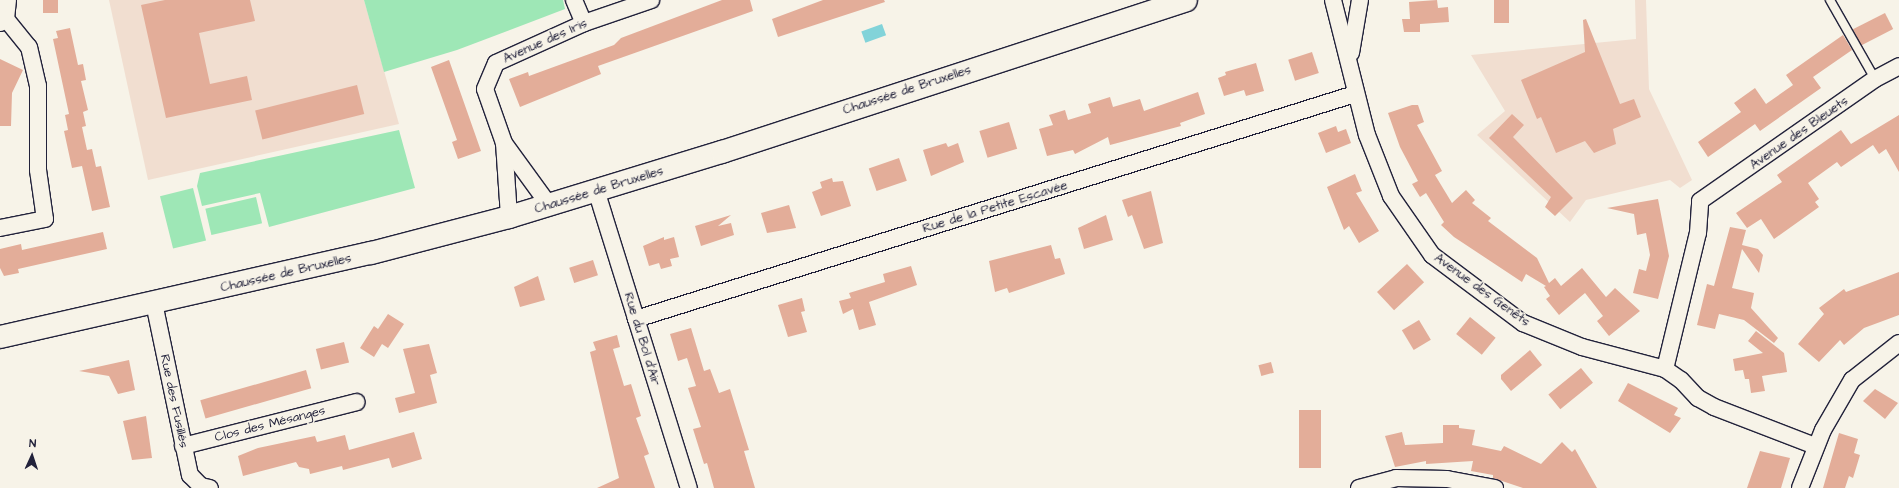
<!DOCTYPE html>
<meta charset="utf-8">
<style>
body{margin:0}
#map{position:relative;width:1899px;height:488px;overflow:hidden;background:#f7f3e8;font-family:"Architects Daughter",sans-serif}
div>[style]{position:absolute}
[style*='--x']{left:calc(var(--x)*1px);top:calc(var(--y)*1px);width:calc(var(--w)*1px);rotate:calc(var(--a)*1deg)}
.built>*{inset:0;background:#f1ded0}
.green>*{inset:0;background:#9ee7b6;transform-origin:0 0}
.water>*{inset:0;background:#82d3d9;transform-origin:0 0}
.building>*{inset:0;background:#e3ad99;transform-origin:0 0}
.roads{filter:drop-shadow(1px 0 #22223b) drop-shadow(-1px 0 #22223b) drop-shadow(0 1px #22223b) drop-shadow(0 -1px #22223b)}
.service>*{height:8px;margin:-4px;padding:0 4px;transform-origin:4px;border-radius:4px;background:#f7f3e8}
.minor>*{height:16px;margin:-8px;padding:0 8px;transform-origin:8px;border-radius:8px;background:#f7f3e8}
.secondary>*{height:22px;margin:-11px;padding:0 11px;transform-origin:11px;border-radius:11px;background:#f7f3e8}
span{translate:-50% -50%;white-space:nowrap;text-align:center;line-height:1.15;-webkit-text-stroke:3px #f7f3e8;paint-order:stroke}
.street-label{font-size:13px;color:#22223b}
.north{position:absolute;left:12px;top:436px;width:40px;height:40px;-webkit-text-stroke:3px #f7f3e8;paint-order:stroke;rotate:3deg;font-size:11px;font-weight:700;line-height:16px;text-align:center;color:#22223b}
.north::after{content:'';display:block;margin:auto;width:14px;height:18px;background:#22223b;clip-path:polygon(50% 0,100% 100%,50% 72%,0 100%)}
</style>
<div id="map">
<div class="built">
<i style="clip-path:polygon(109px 0,364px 0,399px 124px,148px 180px)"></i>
<i style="clip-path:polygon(1635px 0,1646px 0,1649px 89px,1692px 180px,1680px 188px,1670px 180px,1586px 200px,1570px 222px,1477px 135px,1505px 111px,1471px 55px,1636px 39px)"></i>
</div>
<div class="green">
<i style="clip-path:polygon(364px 0,563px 0,565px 9px,457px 50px,384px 72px)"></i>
<i style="clip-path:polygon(399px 130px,415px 188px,269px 227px,260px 193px,202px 206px,197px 186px,200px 173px)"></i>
<i style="left:193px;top:188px;width:54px;height:34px;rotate:76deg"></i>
<i style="left:256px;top:197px;width:27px;height:52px;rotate:77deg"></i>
</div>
<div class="water">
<i style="left:882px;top:24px;width:12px;height:22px;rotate:70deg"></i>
</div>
<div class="building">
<i style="left:43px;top:0;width:15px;height:13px"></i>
<i style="clip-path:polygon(165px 0,250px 0,255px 21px,199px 33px,210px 84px,247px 76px,252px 100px,166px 118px,141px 5px)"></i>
<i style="clip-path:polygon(722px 0,750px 0,753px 11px,598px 66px,601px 74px,520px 107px,509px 79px,528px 72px,529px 76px,614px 45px,621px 38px)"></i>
<i style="clip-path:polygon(823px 0,884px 0,885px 2px,778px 37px,772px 19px)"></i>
<i style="clip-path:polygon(1437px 0,1438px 8px,1448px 7px,1449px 22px,1420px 24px,1420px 32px,1404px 32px,1402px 19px,1410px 19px,1409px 2px)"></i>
<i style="left:1494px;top:0;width:15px;height:23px"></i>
<i style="left:1885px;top:13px;width:18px;height:36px;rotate:63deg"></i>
<i style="clip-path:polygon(1586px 19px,1620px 104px,1634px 99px,1641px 117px,1613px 129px,1616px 144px,1594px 153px,1585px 141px,1556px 153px,1541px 117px,1537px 119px,1521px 80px,1585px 52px,1583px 20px)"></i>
<i style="clip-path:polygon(70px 28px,78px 65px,83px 64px,86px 80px,81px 81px,88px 110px,83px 112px,86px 126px,82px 127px,87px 150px,92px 149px,96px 167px,101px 166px,110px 207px,92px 211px,82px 166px,72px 168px,64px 131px,68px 130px,65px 115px,69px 114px,53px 39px,58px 38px,56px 31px)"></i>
<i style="clip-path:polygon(1843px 35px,1852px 50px,1813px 77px,1821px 88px,1760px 131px,1755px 124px,1708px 157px,1698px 142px,1741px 112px,1734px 103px,1755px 88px,1766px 104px,1793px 85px,1786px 75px)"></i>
<i style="left:1312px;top:52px;width:22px;height:25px;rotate:72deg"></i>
<i style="clip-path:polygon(0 59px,23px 70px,12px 93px,11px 126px,0 126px)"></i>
<i style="clip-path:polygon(449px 60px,481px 151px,458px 159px,452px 142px,457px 140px,431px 67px)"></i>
<i style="clip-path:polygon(1256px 63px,1264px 91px,1246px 96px,1244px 90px,1224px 96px,1218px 78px,1226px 75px,1225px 72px)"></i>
<i style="left:357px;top:85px;width:30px;height:105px;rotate:76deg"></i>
<i style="clip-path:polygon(1198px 92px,1205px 114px,1180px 123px,1181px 126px,1110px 145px,1108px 137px,1075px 154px,1073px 150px,1047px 156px,1039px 129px,1053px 125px,1049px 115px,1065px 110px,1068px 120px,1091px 113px,1088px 104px,1110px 97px,1113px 107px,1140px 99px,1144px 111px)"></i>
<i style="clip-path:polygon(1412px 105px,1418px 105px,1424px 122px,1417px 125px,1442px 171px,1435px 175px,1452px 203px,1466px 190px,1475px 200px,1472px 203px,1491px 218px,1488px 221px,1537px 258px,1549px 283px,1555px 278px,1561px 286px,1582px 268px,1606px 297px,1615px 288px,1640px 311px,1609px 336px,1597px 321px,1603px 316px,1585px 293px,1559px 315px,1546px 299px,1550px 296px,1544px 287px,1546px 286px,1526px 274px,1522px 282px,1454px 237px,1441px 225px,1444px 222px,1426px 193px,1420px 197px,1412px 184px,1418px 181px,1400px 147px,1388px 113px)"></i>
<i style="clip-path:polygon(1512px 114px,1524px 125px,1513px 137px,1573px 198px,1555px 216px,1545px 207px,1551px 197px,1489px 138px)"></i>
<i style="clip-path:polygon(1899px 115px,1899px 172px,1886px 149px,1879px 154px,1873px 145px,1841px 167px,1837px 162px,1808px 183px,1819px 199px,1815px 202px,1819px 207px,1774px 239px,1761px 219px,1747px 228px,1736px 213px,1782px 182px,1777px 175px,1841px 130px,1851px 144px)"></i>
<i style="left:1009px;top:122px;width:28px;height:31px;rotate:73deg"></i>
<i style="clip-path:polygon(1336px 126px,1338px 132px,1346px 129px,1351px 143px,1326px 153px,1318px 133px)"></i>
<i style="clip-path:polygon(946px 143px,948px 147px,958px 143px,964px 162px,931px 176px,923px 150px)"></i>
<i style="left:899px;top:158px;width:24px;height:32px;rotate:71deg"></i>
<i style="clip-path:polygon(1355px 174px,1362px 191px,1356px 193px,1379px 231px,1359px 243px,1349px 226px,1344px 230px,1327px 187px)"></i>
<i style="clip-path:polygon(832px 178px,833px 182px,843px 181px,851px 206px,821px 216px,812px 192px,822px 188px,820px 182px)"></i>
<i style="clip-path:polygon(1151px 191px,1163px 243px,1144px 249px,1132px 215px,1128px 217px,1122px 200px)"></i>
<i style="clip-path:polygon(1658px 199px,1669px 256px,1658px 299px,1633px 293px,1639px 269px,1646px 271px,1650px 255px,1646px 233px,1637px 235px,1634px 214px,1607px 208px)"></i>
<i style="clip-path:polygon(789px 205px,796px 228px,767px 233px,761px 213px)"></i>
<i style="clip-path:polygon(731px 215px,718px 226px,731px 223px,734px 235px,701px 246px,695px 226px)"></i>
<i style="clip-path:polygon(1106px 215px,1113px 240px,1084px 249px,1078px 228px)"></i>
<i style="clip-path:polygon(1730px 227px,1746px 230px,1742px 245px,1758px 249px,1763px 255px,1759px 273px,1742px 249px,1732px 288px,1754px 293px,1751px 308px,1778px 338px,1774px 343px,1744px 320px,1719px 314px,1715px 329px,1697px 325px,1707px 284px,1714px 286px)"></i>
<i style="clip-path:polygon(103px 232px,107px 249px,18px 269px,19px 273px,4px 276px,0 268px,0 249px,21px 244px,22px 250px)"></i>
<i style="clip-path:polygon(664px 237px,664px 240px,674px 237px,679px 257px,670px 259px,672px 266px,661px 269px,659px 263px,649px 266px,643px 246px)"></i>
<i style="clip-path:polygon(1051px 245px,1055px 259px,1060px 258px,1065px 274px,1009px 293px,1007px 288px,995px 292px,989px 261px)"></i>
<i style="left:593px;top:260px;width:16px;height:25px;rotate:72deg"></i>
<i style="left:1407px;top:264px;width:25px;height:41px;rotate:47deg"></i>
<i style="clip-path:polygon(911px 266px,917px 285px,869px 302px,876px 325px,859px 330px,853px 309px,843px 314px,839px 301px,851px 298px,849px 293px,885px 282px,883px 274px)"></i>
<i style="clip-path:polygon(1899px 272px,1899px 315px,1864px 328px,1844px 345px,1840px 340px,1819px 362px,1798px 344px,1824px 314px,1819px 308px,1844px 289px,1846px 292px)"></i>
<i style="clip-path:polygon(538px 276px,545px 300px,520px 307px,514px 287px)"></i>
<i style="clip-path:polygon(802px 298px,805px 311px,801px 312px,807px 332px,788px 337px,778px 305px)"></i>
<i style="clip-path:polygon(388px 314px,404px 324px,388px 348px,382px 344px,374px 357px,360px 348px,374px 326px,378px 329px)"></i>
<i style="left:1470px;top:317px;width:33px;height:22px;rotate:39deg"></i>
<i style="left:1419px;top:320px;width:23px;height:20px;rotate:59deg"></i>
<i style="clip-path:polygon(691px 328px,704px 371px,710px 369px,719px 393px,730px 389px,749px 450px,744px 451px,755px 488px,714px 488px,707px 463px,704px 464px,693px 429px,701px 427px,688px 388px,696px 386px,687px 358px,678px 361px,670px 334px)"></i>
<i style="clip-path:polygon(1756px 331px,1784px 353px,1787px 372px,1762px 376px,1765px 391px,1751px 393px,1749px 379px,1745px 379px,1743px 370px,1735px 371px,1733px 359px,1763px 353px,1748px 341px)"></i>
<i style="clip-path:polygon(617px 335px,620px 347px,613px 349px,624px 386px,631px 384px,641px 416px,636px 418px,649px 454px,644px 456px,655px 488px,597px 488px,619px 478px,590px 352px,596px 350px,593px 342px)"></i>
<i style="left:344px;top:342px;width:21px;height:29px;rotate:76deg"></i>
<i style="clip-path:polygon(429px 344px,437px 373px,430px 375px,437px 403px,399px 413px,395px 398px,415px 393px,403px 349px)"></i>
<i style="clip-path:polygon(1530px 350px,1542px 365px,1511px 391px,1501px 379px,1501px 375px)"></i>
<i style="clip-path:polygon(129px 360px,135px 390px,118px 394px,109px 376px,79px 371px)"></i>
<i style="left:1271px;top:362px;width:11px;height:13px;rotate:75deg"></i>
<i style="left:1581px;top:368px;width:19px;height:42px;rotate:51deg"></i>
<i style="left:306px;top:370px;width:19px;height:110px;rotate:74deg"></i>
<i style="clip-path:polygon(1628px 383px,1678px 408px,1674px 415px,1681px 418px,1670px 433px,1618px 401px)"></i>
<i style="clip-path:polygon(1875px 389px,1898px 403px,1885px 419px,1863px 401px)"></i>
<i style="left:1299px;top:410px;width:22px;height:58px"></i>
<i style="clip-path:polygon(146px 416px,152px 458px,132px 460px,123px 421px)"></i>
<i style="clip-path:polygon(1443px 425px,1459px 425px,1459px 428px,1475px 430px,1472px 445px,1501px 451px,1504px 446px,1541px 464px,1562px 442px,1572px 452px,1575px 449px,1597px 488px,1523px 488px,1493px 478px,1493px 475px,1471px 471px,1473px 461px,1426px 464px,1426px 461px,1395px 467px,1385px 436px,1402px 432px,1405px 445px,1443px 443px)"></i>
<i style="clip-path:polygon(414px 432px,422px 459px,392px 468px,389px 458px,343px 470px,342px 466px,310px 474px,309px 469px,299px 467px,296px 462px,243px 476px,238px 456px,258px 448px,315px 436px,317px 442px,345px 435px,349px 450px)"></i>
<i style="clip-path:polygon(1839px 433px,1858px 439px,1854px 453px,1860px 455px,1853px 478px,1849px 476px,1845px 488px,1823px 488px)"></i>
<i style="clip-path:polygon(1760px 451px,1790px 458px,1781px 488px,1747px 488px)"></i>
</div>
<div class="roads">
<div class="service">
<i style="--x:1830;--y:0;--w:91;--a:60.3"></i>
</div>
<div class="minor">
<i style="--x:574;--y:0;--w:25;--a:67"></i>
<i style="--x:1333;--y:0;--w:139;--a:75.9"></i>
<i style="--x:1367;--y:135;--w:66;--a:68.5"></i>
<i style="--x:1391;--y:196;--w:72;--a:55.2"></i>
<i style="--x:1432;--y:255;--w:114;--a:36.8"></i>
<i style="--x:1523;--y:323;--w:64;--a:22.1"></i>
<i style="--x:1582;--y:347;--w:86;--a:14.8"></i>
<i style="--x:1665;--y:369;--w:19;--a:35"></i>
<i style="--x:1681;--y:380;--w:25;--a:47"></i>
<i style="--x:1698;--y:398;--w:18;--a:29"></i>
<i style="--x:1714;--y:407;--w:108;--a:21.1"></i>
<i style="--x:6;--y:19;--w:19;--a:-84"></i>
<i style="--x:0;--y:23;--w:7;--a:-34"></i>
<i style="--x:6;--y:19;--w:36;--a:51"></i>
<i style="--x:29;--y:47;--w:40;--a:77"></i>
<i style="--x:38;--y:86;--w:84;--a:90"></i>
<i style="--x:38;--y:170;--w:49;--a:81.9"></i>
<i style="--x:45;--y:219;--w:46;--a:168.7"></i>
<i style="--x:1351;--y:53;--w:54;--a:-80.4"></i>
<i style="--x:504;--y:143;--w:74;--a:86.1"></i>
<i style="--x:596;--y:190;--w:312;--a:72.7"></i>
<i style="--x:549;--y:205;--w:77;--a:-126"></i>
<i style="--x:504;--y:143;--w:57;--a:-109.4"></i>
<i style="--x:485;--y:89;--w:28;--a:-67"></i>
<i style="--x:496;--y:63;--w:97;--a:-24.4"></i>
<i style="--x:584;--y:23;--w:71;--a:-18.9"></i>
<i style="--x:154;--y:303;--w:176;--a:78.2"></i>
<i style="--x:190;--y:475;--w:16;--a:45"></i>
<i style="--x:201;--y:486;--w:9;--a:13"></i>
<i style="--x:636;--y:319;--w:753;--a:-17.38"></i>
<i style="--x:1665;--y:369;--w:140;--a:-76.4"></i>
<i style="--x:1698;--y:233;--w:32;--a:-86"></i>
<i style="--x:1700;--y:201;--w:213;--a:-34.9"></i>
<i style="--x:1875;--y:79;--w:27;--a:-28"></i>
<i style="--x:183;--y:446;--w:179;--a:-14.2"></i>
<i style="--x:1359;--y:488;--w:38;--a:-15"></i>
<i style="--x:1396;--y:478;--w:51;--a:1.1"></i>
<i style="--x:1447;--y:479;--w:49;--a:10.6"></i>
<i style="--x:1800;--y:488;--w:62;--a:-68.4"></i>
<i style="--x:1823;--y:430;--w:58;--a:-59.9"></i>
<i style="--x:1852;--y:380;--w:60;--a:-38.2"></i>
</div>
<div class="secondary">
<i style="--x:0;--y:337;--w:380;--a:-12.8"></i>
<i style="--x:371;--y:253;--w:143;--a:-14.6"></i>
<i style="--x:509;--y:217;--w:223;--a:-17"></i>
<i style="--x:722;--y:152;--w:488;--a:-18.1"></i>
</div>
</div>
<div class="street-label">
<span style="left:545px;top:41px;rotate:-24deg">Avenue des Iris</span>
<span style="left:907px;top:90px;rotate:-18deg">Chaussée de Bruxelles</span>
<span style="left:1799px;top:133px;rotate:-35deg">Avenue des Bleuets</span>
<span style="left:599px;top:190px;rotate:-17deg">Chaussée de Bruxelles</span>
<span style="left:995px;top:207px;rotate:-17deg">Rue de la Petite Escavée</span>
<span style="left:286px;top:273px;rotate:-13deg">Chaussée de Bruxelles</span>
<span style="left:1482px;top:290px;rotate:36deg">Avenue des Genêts</span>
<span style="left:642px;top:339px;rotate:73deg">Rue du Bol d'Air</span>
<span style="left:174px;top:401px;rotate:78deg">Rue des Fusillés</span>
<span style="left:270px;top:424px;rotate:-14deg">Clos des Mésanges</span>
</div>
<div class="north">N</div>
</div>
